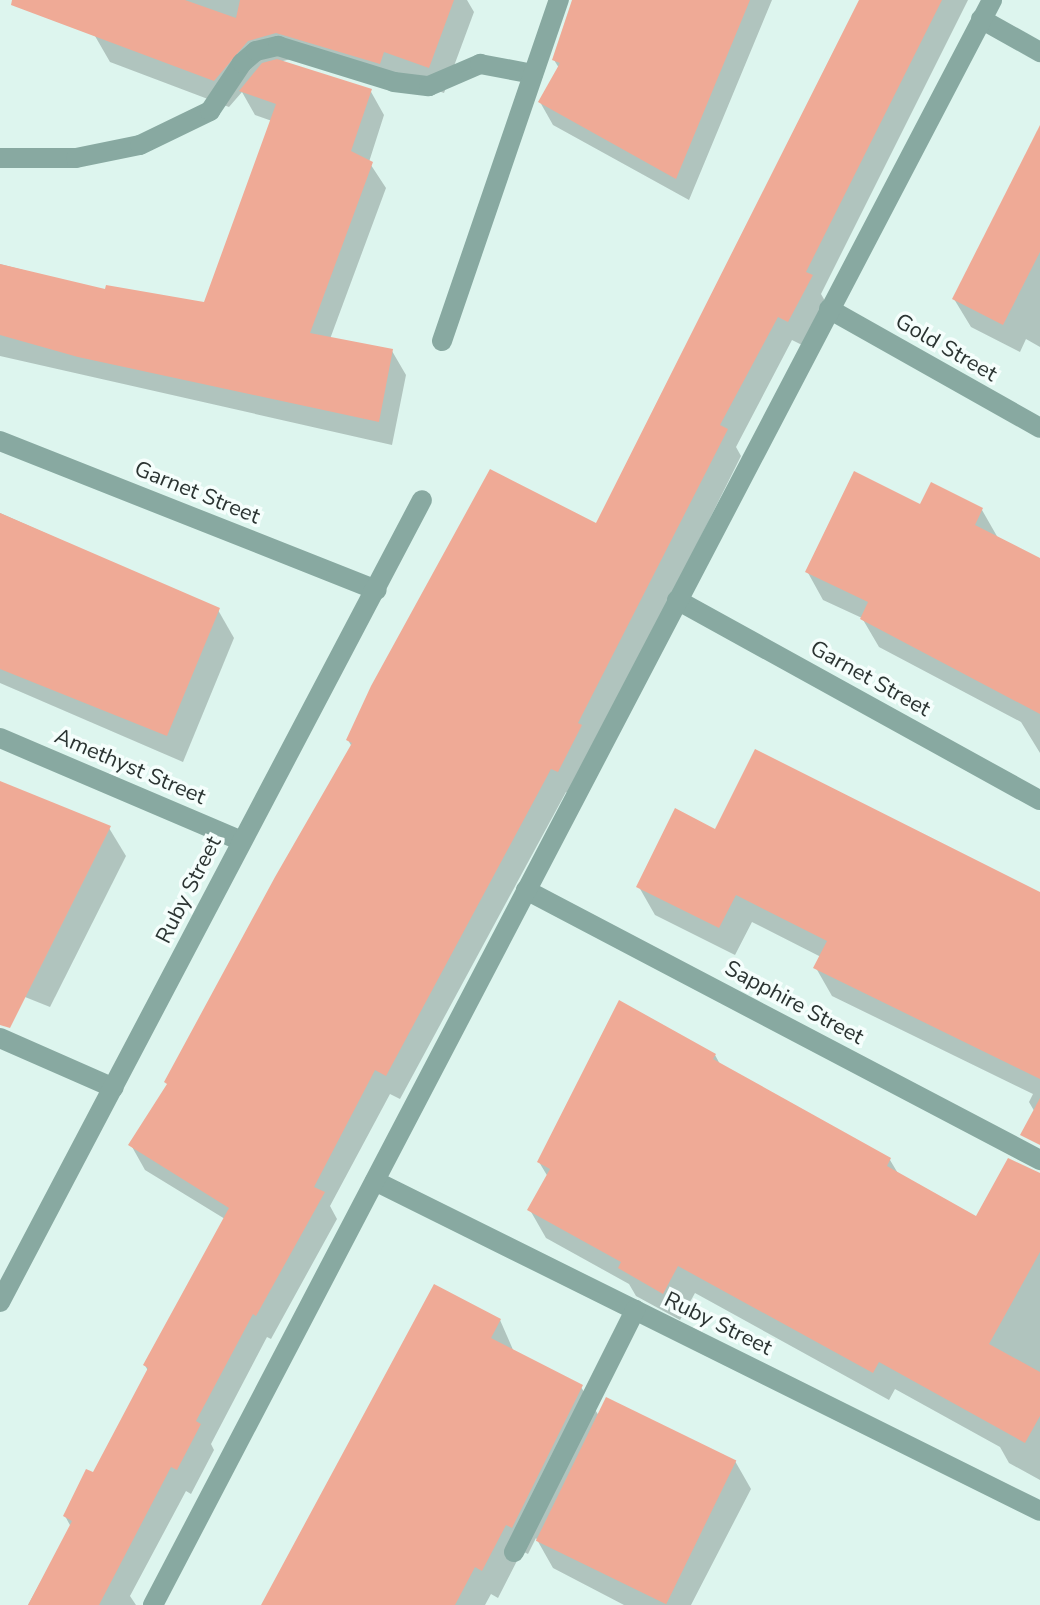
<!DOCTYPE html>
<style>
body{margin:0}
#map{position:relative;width:1040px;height:1605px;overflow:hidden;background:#ddf5ee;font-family:"Nunito Sans",sans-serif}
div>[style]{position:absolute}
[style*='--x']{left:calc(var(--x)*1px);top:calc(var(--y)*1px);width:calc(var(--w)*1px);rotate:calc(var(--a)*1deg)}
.shadow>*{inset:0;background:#0003}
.building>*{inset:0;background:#efaa96;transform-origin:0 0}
.minor>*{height:20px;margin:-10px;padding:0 10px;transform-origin:10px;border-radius:10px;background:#88a9a1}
span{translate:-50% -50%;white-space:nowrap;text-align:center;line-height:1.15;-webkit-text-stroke:7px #f5fefc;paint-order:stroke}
.street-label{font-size:22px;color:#2b3432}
</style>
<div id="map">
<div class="shadow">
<i style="clip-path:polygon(110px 0,467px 0,474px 12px,444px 93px,398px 77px,291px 59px,279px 62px,370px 90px,384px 115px,369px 162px,386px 188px,330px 339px,392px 351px,406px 375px,392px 445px,0 356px,0 264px,107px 292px,206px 304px,272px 121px,255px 115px,242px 92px,229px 107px,110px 62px,95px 36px)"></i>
<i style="clip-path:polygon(594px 0,772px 0,689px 200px,553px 125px,540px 102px,559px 68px,554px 60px)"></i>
<i style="clip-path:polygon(861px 0,968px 0,821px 294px,825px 301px,802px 345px,792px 340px,736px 447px,741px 456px,572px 795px,566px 792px,400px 1099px,390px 1094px,330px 1206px,337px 1219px,271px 1339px,267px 1337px,211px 1444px,214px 1450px,191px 1494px,186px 1491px,130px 1596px,136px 1605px,28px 1605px,71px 1527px,65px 1516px,94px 1475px,148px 1371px,145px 1365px,225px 1219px,145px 1170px,131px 1145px,168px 1086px,352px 747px,348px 740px,597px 526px)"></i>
<i style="clip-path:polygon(1040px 184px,1040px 347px,1026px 339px,1020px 352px,971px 327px,954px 299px)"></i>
<i style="clip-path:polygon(921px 507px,982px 510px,998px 538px,1040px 561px,1040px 753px,1021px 722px,879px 647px,862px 618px,823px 600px,807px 571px)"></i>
<i style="clip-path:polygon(0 513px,218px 610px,234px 638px,183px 762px,0 683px)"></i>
<i style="clip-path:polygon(0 783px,109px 828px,126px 856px,50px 1007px,0 987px)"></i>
<i style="clip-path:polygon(716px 831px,1040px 897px,1040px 1121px,1029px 1102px,1033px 1094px,832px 996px,816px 968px,821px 957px,752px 922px,735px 955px,655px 915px,639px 887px)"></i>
<i style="clip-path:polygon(715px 1055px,721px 1066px,890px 1160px,899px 1175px,977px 1219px,1040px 1228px,1040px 1480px,1009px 1463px,1000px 1447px,895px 1389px,889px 1400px,695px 1293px,680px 1320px,636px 1296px,629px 1284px,546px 1238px,530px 1210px,548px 1177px,539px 1162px)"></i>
<i style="clip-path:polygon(500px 1320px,514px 1352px,581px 1387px,599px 1416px,735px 1461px,751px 1489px,691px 1605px,624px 1605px,553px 1568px,536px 1538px,528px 1554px,522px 1551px,498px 1598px,491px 1594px,485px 1605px,263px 1605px)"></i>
</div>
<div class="building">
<i style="clip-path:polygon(12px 0,185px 0,236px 18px,240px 0,454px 0,429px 68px,384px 52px,380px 64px,276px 33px,248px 41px,214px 81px,11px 5px)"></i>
<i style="clip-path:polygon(572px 0,750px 0,676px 179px,538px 102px,560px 63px,552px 60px)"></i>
<i style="clip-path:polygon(859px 0,942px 0,806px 272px,813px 275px,788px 322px,778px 317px,720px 425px,728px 429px,578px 723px,582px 725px,558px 772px,551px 769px,386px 1076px,375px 1070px,314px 1187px,325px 1192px,256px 1316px,253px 1314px,196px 1421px,201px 1424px,177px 1470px,171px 1467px,99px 1605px,28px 1605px,72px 1521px,63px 1516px,86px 1469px,93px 1472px,148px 1368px,143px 1365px,229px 1208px,128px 1145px,167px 1084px,164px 1082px,275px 877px,352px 743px,346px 740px,371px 686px,490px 469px,596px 523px)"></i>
<i style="clip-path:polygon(277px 59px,372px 89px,351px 151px,373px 162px,310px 333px,393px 349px,379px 422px,78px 357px,0 335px,0 264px,105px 289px,106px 285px,204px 302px,276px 104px,239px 91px,262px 63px)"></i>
<i style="clip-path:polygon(1040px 125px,1040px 252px,1003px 325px,952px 299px)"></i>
<i style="clip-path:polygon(854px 471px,920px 504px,931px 482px,983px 508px,975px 525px,1040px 558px,1040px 714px,860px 619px,868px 602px,805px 572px)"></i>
<i style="clip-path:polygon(0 513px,220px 608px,167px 736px,0 669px)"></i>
<i style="clip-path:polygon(755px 749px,1040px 892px,1040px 1079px,813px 968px,827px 941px,736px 895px,719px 928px,636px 887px,675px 808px,715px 829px)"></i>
<i style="clip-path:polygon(0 781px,111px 826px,10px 1028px,0 1025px)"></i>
<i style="clip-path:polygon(619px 1000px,716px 1054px,713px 1059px,891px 1158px,887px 1166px,976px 1216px,1008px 1158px,1040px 1173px,1040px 1252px,989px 1344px,1040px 1372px,1040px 1416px,1025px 1443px,879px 1362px,873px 1373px,678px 1266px,663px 1294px,618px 1268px,621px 1262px,527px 1210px,550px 1169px,537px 1162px)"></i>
<i style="clip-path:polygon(1040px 1098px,1040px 1145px,1020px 1135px)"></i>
<i style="clip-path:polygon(434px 1284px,501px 1319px,491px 1338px,583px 1385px,512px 1528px,506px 1525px,482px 1571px,475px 1567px,455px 1605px,261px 1605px)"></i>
<i style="left:606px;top:1397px;width:145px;height:160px;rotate:26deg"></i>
</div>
<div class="minor">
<i style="--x:981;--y:19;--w:68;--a:29.2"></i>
<i style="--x:0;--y:158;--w:76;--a:0"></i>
<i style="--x:76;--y:158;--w:65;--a:-11.5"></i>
<i style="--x:140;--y:145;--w:78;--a:-25.9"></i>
<i style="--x:210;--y:111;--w:58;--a:-56.3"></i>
<i style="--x:242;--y:63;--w:18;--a:-41"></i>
<i style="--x:256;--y:51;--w:23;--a:-13"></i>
<i style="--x:278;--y:46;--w:121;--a:17.2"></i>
<i style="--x:394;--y:82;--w:35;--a:7"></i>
<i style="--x:429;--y:86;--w:56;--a:-23.3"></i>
<i style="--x:480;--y:64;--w:54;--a:10.7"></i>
<i style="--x:829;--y:309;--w:242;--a:29.4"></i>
<i style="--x:442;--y:341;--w:361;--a:-71.1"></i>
<i style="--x:0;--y:441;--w:405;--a:21.6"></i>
<i style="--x:677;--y:600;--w:414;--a:28.9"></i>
<i style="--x:0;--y:738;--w:262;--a:23.1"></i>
<i style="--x:526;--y:890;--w:581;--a:27.71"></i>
<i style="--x:0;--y:1038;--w:124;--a:23.7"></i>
<i style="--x:375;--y:1181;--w:742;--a:26.39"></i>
<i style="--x:0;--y:1302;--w:906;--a:-62.25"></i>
<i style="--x:514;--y:1552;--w:271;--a:-63.4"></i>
<i style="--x:153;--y:1605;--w:1811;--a:-62.4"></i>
</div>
<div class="street-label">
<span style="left:946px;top:348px;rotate:30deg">Gold Street</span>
<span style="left:197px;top:493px;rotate:22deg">Garnet Street</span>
<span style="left:870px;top:679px;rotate:29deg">Garnet Street</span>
<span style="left:130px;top:767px;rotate:23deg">Amethyst Street</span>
<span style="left:189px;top:890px;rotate:-63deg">Ruby Street</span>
<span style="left:794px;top:1003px;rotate:28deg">Sapphire Street</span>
<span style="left:718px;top:1324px;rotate:26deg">Ruby Street</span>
</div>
</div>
